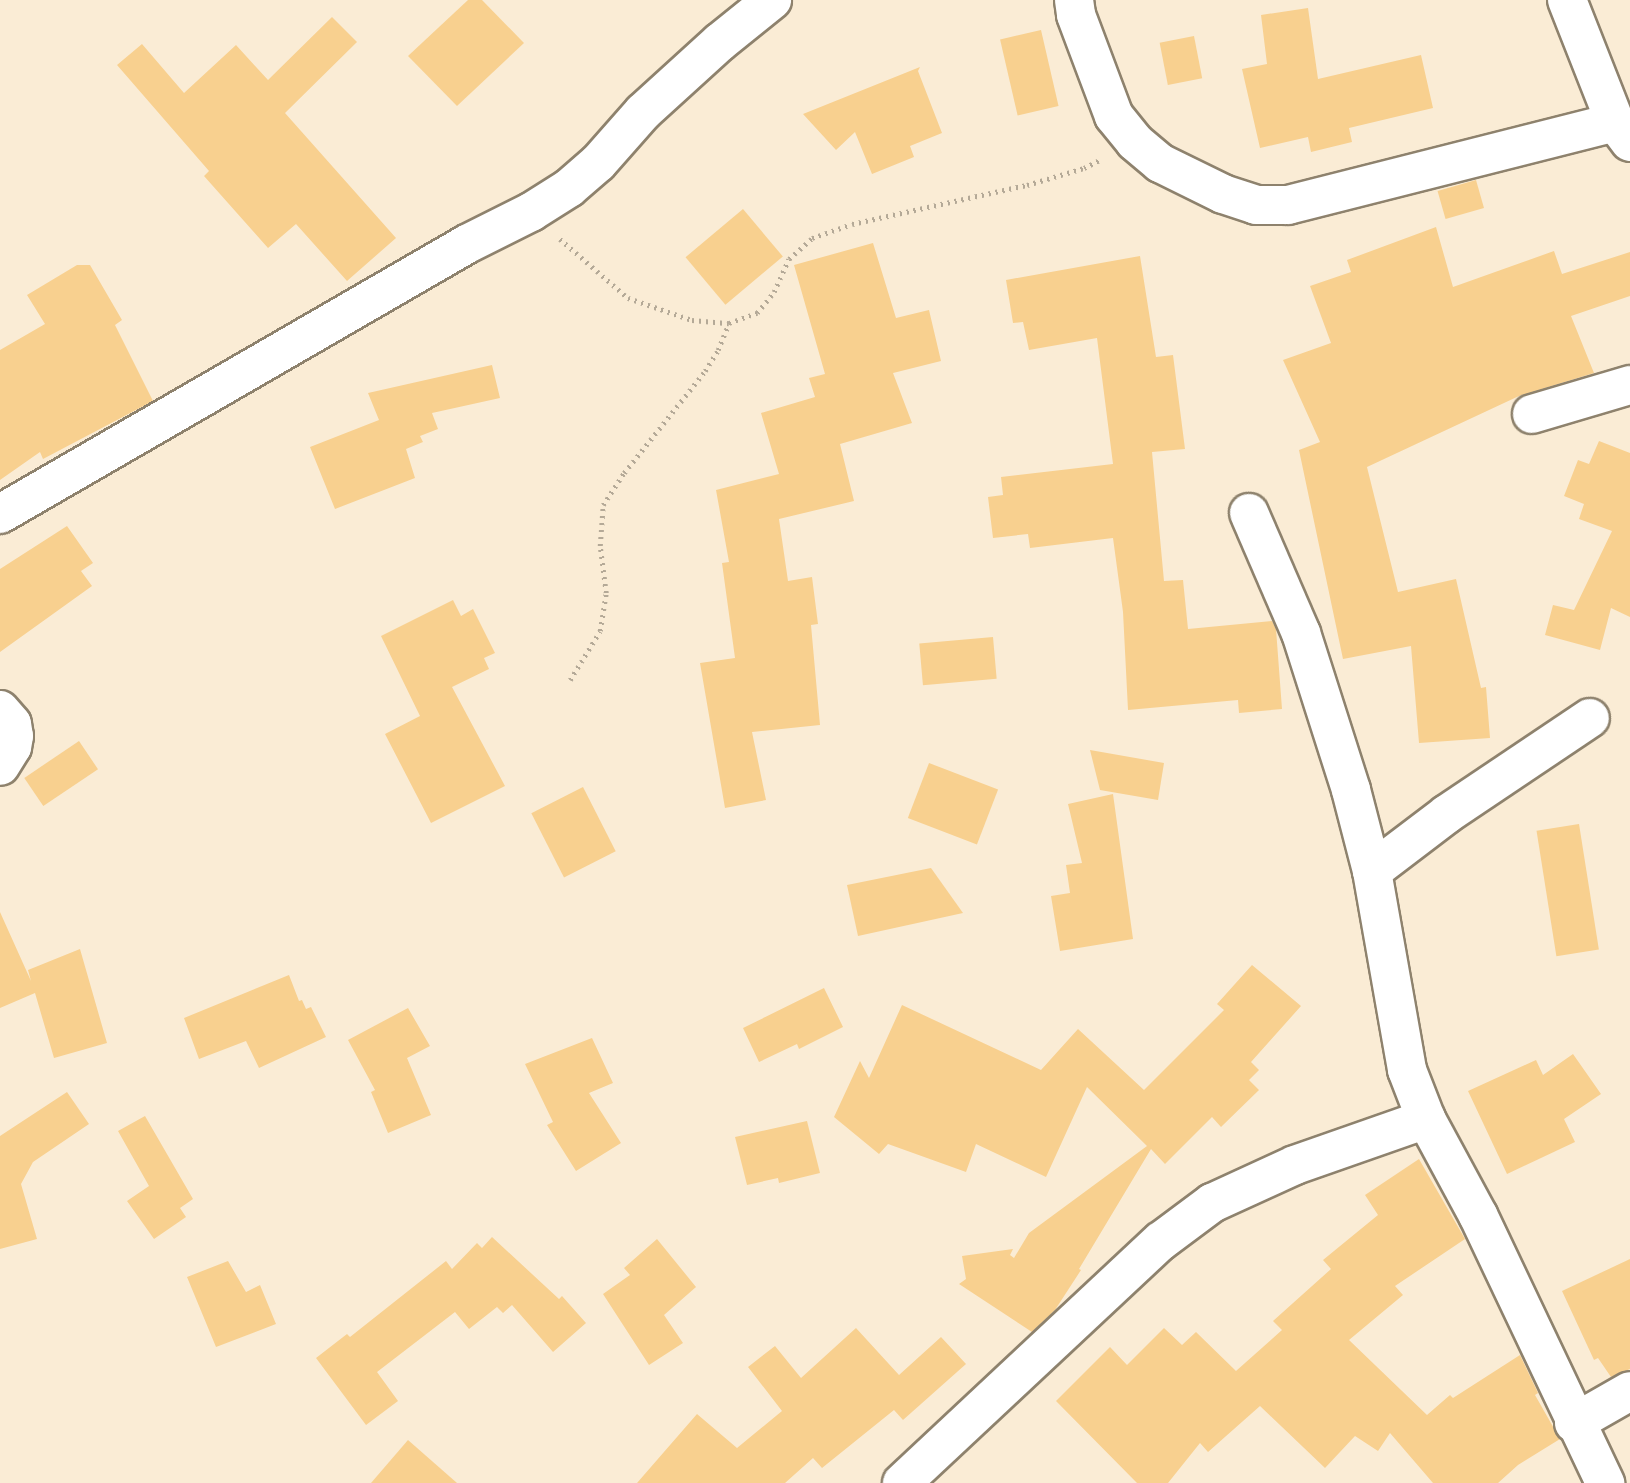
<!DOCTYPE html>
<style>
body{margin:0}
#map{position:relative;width:1630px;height:1483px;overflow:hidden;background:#faecd5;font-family:"Archivo Narrow",sans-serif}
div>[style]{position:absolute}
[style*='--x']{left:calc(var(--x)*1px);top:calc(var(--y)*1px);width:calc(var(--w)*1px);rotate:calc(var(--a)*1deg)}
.building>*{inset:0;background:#f8d08f;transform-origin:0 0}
.path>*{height:4.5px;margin-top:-2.25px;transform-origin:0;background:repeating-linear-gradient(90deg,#b4a997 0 2px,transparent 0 7px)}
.roads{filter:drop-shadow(2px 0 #8e826d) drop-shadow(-2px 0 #8e826d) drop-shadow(0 2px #8e826d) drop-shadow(0 -2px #8e826d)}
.minor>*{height:38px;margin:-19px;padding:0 19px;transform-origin:19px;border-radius:19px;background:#fff}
span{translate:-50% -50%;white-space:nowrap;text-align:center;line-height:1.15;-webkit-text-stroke:5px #fdfbf6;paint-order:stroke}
</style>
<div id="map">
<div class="building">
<i style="clip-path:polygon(468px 0,482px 0,524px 43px,457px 106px,408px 56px)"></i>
<i style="clip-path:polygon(1308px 8px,1318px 79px,1421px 55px,1433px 108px,1349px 128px,1352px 142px,1311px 152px,1308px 137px,1260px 148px,1242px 69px,1267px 64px,1261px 15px)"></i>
<i style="clip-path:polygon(332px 17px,357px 42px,285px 113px,396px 238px,347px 281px,296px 224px,268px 248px,204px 176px,209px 171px,117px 65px,142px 44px,184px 93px,236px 45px,268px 80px)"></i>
<i style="left:1041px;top:30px;width:78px;height:42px;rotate:77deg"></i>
<i style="left:1194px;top:36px;width:43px;height:35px;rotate:79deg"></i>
<i style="clip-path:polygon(920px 67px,918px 71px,942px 133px,910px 146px,914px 157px,872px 174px,855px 132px,836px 150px,803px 114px)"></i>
<i style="left:1476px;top:180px;width:29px;height:40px;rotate:74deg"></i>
<i style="left:743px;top:209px;width:62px;height:75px;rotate:50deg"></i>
<i style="clip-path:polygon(1436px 227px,1453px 287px,1554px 251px,1562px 274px,1630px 252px,1630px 296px,1571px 316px,1594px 373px,1519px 396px,1367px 467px,1398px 592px,1456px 579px,1481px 688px,1486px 687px,1490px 738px,1419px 743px,1411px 646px,1343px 659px,1299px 450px,1320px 442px,1283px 360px,1331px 343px,1310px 286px,1351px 272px,1347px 260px)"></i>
<i style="clip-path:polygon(873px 243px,896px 318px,929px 310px,941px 361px,893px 373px,912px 423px,840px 444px,854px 501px,779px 519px,788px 581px,812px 577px,818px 624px,811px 625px,820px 725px,752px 732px,766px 800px,725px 808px,700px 663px,735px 658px,722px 563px,729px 562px,716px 490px,779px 474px,761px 413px,815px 397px,809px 378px,825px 374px,794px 265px)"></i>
<i style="clip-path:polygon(1140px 256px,1156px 357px,1173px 355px,1185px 449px,1152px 452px,1164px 581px,1183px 580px,1188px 629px,1272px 621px,1276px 629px,1282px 709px,1239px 713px,1238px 700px,1128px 710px,1123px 612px,1113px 538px,1030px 548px,1028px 534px,993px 538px,988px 497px,1003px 495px,1001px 477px,1113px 464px,1097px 338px,1029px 350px,1023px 322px,1013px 323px,1006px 280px)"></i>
<i style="clip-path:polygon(77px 265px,90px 265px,122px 320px,115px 325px,153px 401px,43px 459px,40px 452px,0 480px,0 350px,45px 324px,27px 295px)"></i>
<i style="clip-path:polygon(492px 365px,500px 398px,432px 413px,438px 429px,420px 436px,423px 442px,406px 449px,415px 478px,335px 509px,310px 447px,379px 420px,368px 393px)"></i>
<i style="clip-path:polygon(1599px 441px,1630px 453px,1630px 617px,1611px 608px,1600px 650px,1545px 635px,1553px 605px,1574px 610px,1612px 531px,1579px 519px,1584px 504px,1564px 496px,1578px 460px,1589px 464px)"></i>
<i style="clip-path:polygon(67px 526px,93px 563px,81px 571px,92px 586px,0 652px,0 569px)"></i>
<i style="clip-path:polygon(453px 600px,461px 616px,473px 609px,495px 653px,484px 658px,489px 669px,452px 687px,505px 786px,431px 823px,385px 734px,420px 716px,381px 636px)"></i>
<i style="left:993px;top:637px;width:42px;height:74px;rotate:85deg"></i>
<i style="left:79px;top:741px;width:34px;height:66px;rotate:56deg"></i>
<i style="clip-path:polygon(1090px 750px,1164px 763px,1158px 800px,1100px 790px)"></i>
<i style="left:929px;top:763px;width:74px;height:59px;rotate:21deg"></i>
<i style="left:583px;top:787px;width:72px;height:58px;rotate:63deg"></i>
<i style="clip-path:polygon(1113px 794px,1133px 939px,1060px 951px,1051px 896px,1070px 893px,1066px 865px,1082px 863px,1068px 804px)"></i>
<i style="left:1579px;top:824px;width:127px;height:43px;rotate:81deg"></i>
<i style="clip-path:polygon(931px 868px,963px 913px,858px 936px,847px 885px)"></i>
<i style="clip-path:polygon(0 912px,31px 981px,28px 970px,80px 949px,107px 1043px,54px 1058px,35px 993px,0 1008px)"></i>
<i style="clip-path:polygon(1252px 965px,1301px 1006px,1251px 1062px,1259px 1070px,1249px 1080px,1259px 1090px,1221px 1127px,1212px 1117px,1165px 1164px,1151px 1149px,1079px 1269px,1081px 1270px,1055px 1310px,1032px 1332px,959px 1284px,966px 1279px,962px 1256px,1013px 1249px,1010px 1255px,1014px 1258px,1029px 1233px,1147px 1146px,1087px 1087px,1046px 1177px,976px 1144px,966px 1172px,888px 1144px,879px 1154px,834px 1117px,860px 1061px,869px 1078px,902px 1005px,1041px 1070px,1078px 1029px,1144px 1090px,1224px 1010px,1217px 1004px)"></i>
<i style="clip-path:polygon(289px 975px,299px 1001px,302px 1000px,306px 1009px,311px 1007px,326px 1037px,259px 1068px,246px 1041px,199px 1059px,184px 1018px)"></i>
<i style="clip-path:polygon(824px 988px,843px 1027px,799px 1049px,797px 1044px,759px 1062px,743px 1028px)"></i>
<i style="clip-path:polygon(408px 1008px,430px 1046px,407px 1058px,431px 1115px,388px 1133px,371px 1092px,375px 1090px,348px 1040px)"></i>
<i style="clip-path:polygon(592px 1038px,613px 1083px,589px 1093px,621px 1143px,576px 1171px,547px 1125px,553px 1122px,525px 1064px)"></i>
<i style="clip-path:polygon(1573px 1054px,1601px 1094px,1564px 1119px,1575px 1142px,1507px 1174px,1468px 1091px,1536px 1060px,1543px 1075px)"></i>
<i style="clip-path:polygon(67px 1092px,89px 1124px,33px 1162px,21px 1184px,37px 1239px,0 1249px,0 1136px)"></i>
<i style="clip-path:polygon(145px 1116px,193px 1199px,180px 1208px,186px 1217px,154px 1239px,127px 1201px,149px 1186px,118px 1131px)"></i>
<i style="clip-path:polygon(807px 1121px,820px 1173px,779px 1183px,778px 1178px,747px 1185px,735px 1137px)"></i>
<i style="clip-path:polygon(1419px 1159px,1465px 1239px,1395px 1286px,1403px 1295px,1349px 1340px,1427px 1415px,1450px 1395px,1453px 1398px,1520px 1355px,1538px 1393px,1535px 1395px,1560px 1439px,1518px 1465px,1498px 1483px,1433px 1483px,1390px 1433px,1378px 1451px,1355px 1436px,1325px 1468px,1260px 1406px,1208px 1452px,1200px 1443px,1168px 1483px,1137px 1483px,1056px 1401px,1110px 1347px,1127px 1365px,1164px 1328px,1182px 1345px,1196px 1332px,1236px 1371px,1282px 1330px,1273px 1321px,1331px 1269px,1323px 1260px,1378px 1215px,1365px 1195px)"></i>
<i style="clip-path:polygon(492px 1237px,559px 1299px,562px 1296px,586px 1323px,553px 1352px,512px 1305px,503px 1313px,497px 1307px,469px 1329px,455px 1312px,377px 1372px,398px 1401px,366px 1425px,316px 1358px,347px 1334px,350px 1337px,446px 1261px,452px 1269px,477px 1243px,482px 1248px)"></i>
<i style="clip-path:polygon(657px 1239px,696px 1287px,664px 1315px,683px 1343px,649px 1365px,603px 1294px,630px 1275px,624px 1268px)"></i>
<i style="clip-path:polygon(1630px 1259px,1630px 1369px,1611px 1377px,1598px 1358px,1594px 1360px,1562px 1291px)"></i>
<i style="clip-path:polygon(228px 1261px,246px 1292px,260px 1285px,276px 1324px,216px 1347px,187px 1277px)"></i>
<i style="clip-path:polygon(856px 1328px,899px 1375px,941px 1337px,966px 1364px,903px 1420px,894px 1410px,822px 1468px,813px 1458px,785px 1483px,637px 1483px,697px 1414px,737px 1448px,782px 1411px,748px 1367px,775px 1346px,801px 1378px)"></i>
<i style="clip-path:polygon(408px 1440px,457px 1483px,371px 1483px)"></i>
</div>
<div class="path">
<i style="--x:560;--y:239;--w:90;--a:40.9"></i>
<i style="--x:628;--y:298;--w:68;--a:19"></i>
<i style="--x:692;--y:320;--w:37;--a:5"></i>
<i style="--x:729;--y:323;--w:30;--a:-20"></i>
<i style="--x:757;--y:313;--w:27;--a:-51"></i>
<i style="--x:774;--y:292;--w:36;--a:-66"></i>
<i style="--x:789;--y:259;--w:31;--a:-42"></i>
<i style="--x:812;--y:238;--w:42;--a:-19.3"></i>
<i style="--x:852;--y:224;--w:179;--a:-12.6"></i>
<i style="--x:1027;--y:185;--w:59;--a:-16.6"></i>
<i style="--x:1084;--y:168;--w:18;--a:-27"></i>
<i style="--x:570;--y:680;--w:57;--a:-58.5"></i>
<i style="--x:600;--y:631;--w:38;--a:-81"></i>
<i style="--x:606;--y:593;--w:47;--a:-97.3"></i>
<i style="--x:600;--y:546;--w:41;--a:-85.8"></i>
<i style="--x:603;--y:505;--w:38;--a:-57"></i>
<i style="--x:624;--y:473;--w:130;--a:-51.5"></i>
<i style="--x:705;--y:371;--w:25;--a:-58"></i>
<i style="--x:718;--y:350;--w:29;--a:-68"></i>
</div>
<div class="roads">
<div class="minor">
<i style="--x:1074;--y:0;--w:15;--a:82"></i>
<i style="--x:1076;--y:15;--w:108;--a:69.4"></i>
<i style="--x:1114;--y:116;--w:33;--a:51"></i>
<i style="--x:1135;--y:142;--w:33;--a:40"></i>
<i style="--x:1160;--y:163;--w:70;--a:26.2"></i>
<i style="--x:1223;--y:194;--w:35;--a:18"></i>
<i style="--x:1256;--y:205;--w:32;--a:0"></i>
<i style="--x:1288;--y:205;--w:337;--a:-14.2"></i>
<i style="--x:1567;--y:0;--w:131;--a:68.5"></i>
<i style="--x:1615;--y:122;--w:25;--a:53"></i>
<i style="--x:1532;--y:414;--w:102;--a:-16.5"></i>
<i style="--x:1249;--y:513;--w:131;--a:66.6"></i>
<i style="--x:1301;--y:633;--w:165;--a:72.3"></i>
<i style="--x:1351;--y:790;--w:84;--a:75.5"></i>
<i style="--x:1372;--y:871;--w:202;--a:80"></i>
<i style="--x:1407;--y:1070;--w:53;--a:68.8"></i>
<i style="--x:1426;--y:1119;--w:109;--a:61.6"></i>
<i style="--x:1478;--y:1215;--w:297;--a:64.6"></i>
<i style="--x:0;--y:514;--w:539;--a:-30.03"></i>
<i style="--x:467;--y:244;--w:72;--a:-26.6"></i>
<i style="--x:531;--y:212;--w:45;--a:-32.3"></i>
<i style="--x:569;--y:188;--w:38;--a:-41"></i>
<i style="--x:598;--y:163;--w:68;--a:-48.6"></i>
<i style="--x:643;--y:112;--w:104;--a:-42.3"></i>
<i style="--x:720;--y:42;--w:67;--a:-38.9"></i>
<i style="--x:0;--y:710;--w:18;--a:49"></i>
<i style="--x:12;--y:724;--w:12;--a:81"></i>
<i style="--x:14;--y:736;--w:11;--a:100"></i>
<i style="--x:12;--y:747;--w:22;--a:122"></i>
<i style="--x:1372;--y:871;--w:94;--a:-37.2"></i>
<i style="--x:1447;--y:814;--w:172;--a:-33.9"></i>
<i style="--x:1574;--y:1423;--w:64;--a:-29.7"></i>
<i style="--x:902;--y:1483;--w:354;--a:-43.1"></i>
<i style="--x:1161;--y:1241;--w:64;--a:-36.7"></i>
<i style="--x:1212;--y:1203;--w:91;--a:-24.6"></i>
<i style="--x:1295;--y:1165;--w:139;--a:-19.3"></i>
</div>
</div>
</div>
